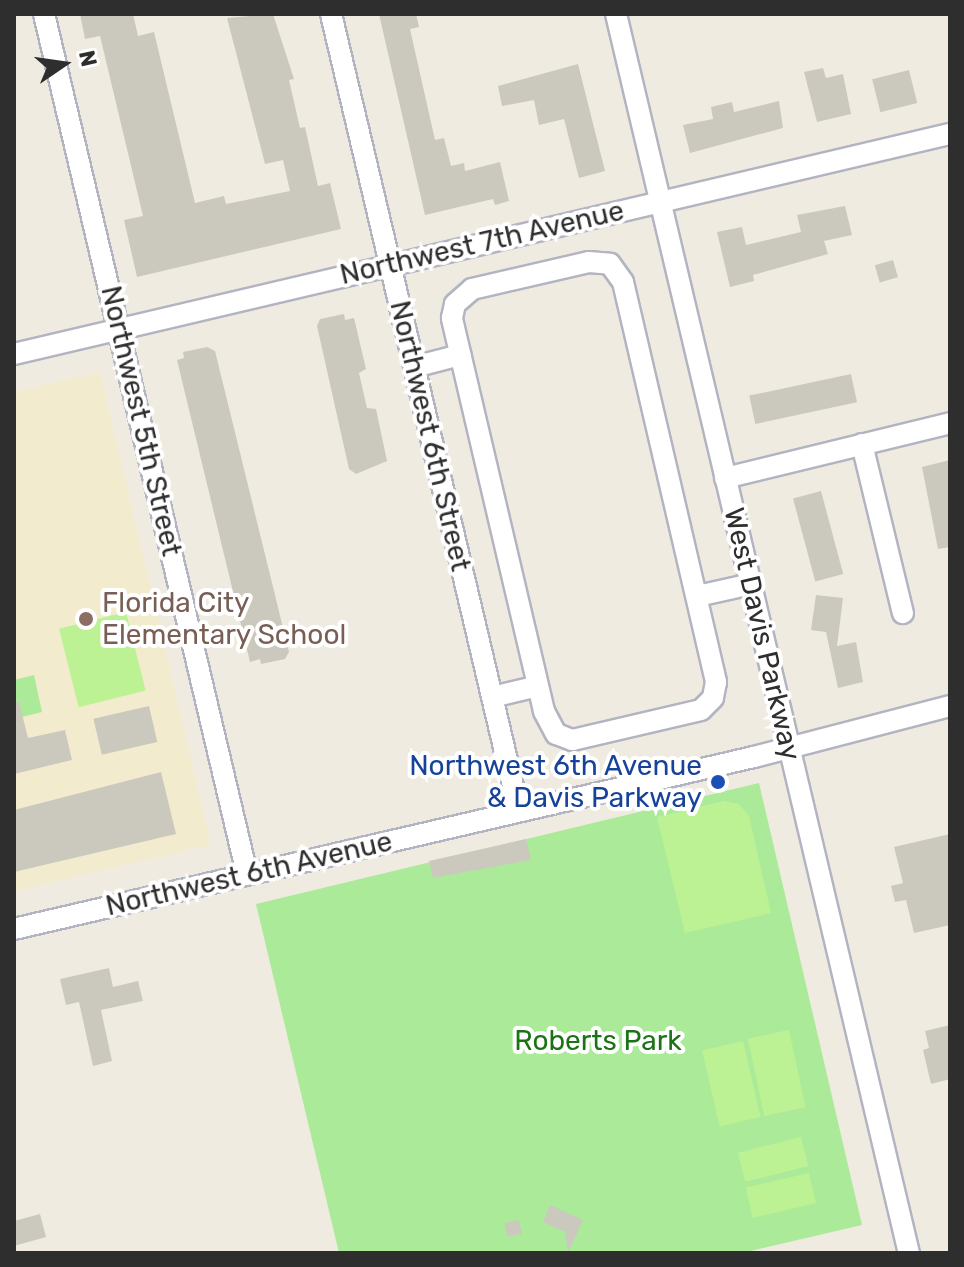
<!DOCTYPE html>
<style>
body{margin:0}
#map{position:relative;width:964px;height:1267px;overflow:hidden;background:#f0ebe0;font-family:Rubik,sans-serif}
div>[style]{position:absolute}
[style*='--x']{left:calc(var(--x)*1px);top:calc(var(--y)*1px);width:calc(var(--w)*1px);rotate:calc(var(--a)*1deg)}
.education>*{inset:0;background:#f2ebce}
.green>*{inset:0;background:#aaea98}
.pitch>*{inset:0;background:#bdf294;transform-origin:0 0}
.building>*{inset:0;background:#cbc9be;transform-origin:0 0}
.roads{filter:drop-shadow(2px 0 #b3b4c2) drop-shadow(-2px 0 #b3b4c2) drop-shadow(0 2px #b3b4c2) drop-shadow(0 -2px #b3b4c2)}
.minor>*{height:20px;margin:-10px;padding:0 10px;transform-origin:10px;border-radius:10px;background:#fff}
.dots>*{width:22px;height:22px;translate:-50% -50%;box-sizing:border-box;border:4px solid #fff;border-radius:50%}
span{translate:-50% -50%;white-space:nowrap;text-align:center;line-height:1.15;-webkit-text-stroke:8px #fff;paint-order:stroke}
.street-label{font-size:28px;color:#2e2e2e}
.education-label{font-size:28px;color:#785e54}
.left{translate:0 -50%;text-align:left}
.transit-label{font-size:28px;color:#164399}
.right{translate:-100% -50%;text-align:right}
.park-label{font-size:28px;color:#1c7315}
.frame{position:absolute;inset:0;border:16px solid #2e2e2e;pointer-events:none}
.north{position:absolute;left:24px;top:24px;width:80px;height:80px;-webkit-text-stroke:6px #fff;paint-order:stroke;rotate:77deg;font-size:22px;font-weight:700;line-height:32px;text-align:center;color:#2e2e2e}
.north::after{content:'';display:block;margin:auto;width:28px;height:36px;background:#2e2e2e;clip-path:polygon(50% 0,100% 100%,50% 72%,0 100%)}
</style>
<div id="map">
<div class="education">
<i style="clip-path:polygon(100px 372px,211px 845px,14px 891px,14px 392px)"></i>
</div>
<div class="green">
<i style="clip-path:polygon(34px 675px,42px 712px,14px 719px,14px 680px)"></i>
<i style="clip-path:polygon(759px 783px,862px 1225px,742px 1253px,339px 1253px,256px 904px)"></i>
</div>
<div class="pitch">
<i style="left:126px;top:612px;width:81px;height:69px;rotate:76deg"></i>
<i style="clip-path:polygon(724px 801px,739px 804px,749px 816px,771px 913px,685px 933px,657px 817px)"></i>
<i style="left:789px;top:1030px;width:79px;height:42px;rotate:78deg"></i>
<i style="left:743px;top:1041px;width:78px;height:42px;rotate:77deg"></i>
<i style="left:801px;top:1137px;width:30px;height:65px;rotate:76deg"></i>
<i style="left:809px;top:1173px;width:31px;height:65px;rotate:77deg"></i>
</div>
<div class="building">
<i style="clip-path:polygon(80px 14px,133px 14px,138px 36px,154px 32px,195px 203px,224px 196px,226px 204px,290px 191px,283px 160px,265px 164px,227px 18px,273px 14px,294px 79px,289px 80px,300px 128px,305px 127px,318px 186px,330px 183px,341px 229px,137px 277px,124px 220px,143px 216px,100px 36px,85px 39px)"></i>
<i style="clip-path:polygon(379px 14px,416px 14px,419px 27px,410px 29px,435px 140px,444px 138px,451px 166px,464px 163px,465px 171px,500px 162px,509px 201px,495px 205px,493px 199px,425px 215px)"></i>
<i style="clip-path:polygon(578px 64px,605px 171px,579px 178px,564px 119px,539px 125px,534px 100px,502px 106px,498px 86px)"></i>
<i style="clip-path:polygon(823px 68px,826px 78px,843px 74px,851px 114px,817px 122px,804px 72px)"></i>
<i style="left:909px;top:70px;width:34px;height:38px;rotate:76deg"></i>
<i style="clip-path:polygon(779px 101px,783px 128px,690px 153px,683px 125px,713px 119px,711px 107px,732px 102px,734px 112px)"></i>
<i style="clip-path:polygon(845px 206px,852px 235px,824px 241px,828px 254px,753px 275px,754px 281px,730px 287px,717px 232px,742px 227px,746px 245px,801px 232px,797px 215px)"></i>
<i style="left:893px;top:260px;width:18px;height:19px;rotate:74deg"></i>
<i style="clip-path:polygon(344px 314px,345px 320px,354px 318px,366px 369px,359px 373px,367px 408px,376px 409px,387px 461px,356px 474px,349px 469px,317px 326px,320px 319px)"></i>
<i style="clip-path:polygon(207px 347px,215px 351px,289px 652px,285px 659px,261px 664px,260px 659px,250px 662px,177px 360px,184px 358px,183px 352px)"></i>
<i style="left:851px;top:374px;width:29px;height:104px;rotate:78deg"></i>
<i style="clip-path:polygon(950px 460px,950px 547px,938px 549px,922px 467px)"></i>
<i style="left:821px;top:491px;width:86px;height:29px;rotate:75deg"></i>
<i style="clip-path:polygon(816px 595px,843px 598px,837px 646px,856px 642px,863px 682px,838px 688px,826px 632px,811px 630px)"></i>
<i style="clip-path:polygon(19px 702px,28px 738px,65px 730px,72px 760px,14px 774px,14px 703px)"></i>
<i style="left:149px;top:706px;width:37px;height:57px;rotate:77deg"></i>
<i style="clip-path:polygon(161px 772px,176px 834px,14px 872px,14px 810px)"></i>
<i style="clip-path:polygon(950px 834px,950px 925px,914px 933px,906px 900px,895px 902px,891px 886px,903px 883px,894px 847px)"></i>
<i style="clip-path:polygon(526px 839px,531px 860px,433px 878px,429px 861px)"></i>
<i style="clip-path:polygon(109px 968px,113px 987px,138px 981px,143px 1001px,101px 1010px,112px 1061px,93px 1066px,79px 1002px,66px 1005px,60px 979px)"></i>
<i style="clip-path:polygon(950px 1025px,950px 1079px,931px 1084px,923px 1050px,929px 1048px,925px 1031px)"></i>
<i style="clip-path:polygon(550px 1205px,583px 1220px,568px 1253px,565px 1232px,543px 1222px)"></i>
<i style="clip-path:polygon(40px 1214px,46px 1237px,14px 1246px,14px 1221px)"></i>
<i style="left:519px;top:1220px;width:14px;height:15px;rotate:78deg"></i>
</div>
<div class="roads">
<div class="minor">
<i style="--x:44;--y:14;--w:884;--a:76.72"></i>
<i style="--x:331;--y:14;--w:819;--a:76.73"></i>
<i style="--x:616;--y:14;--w:1273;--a:76.7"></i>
<i style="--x:589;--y:262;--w:21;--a:5"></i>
<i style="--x:610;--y:264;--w:22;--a:54"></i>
<i style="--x:623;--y:282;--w:411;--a:76.9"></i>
<i style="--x:716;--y:682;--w:16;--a:101"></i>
<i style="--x:713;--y:698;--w:17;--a:135"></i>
<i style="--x:701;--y:710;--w:132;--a:166.9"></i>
<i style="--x:572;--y:740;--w:17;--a:-159"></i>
<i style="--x:556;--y:734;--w:26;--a:-118"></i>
<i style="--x:544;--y:711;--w:404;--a:-103.2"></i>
<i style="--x:452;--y:318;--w:14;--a:-78"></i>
<i style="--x:455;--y:304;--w:23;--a:-41"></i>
<i style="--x:472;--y:289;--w:120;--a:-13"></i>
<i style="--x:14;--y:354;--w:962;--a:-13.23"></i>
<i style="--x:414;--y:367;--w:48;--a:-14.6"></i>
<i style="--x:862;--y:444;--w:174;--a:76.4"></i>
<i style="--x:725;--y:478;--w:232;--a:-13.7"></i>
<i style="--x:697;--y:596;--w:55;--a:-12.5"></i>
<i style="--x:492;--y:697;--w:47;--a:-13.4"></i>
<i style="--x:14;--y:929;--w:760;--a:-13.09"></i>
<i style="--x:754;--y:757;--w:203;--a:-14.6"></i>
</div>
</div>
<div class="dots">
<i style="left:86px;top:619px;background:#8d6e63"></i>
<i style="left:718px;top:782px;background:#1a4fb4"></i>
</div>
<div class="street-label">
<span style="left:482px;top:243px;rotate:-13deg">Northwest 7th Avenue</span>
<span style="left:141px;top:421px;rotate:77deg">Northwest 5th Street</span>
<span style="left:430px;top:436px;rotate:77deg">Northwest 6th Street</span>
<span style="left:762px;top:634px;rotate:77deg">West Davis Parkway</span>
<span style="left:249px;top:874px;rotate:-13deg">Northwest 6th Avenue</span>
</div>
<div class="education-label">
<span class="left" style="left:102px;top:619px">Florida City<br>Elementary School</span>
</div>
<div class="transit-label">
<span class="right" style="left:702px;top:782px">Northwest 6th Avenue<br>&amp; Davis Parkway</span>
</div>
<div class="park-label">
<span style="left:598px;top:1041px">Roberts Park</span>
</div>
<div class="frame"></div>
<div class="north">N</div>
</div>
